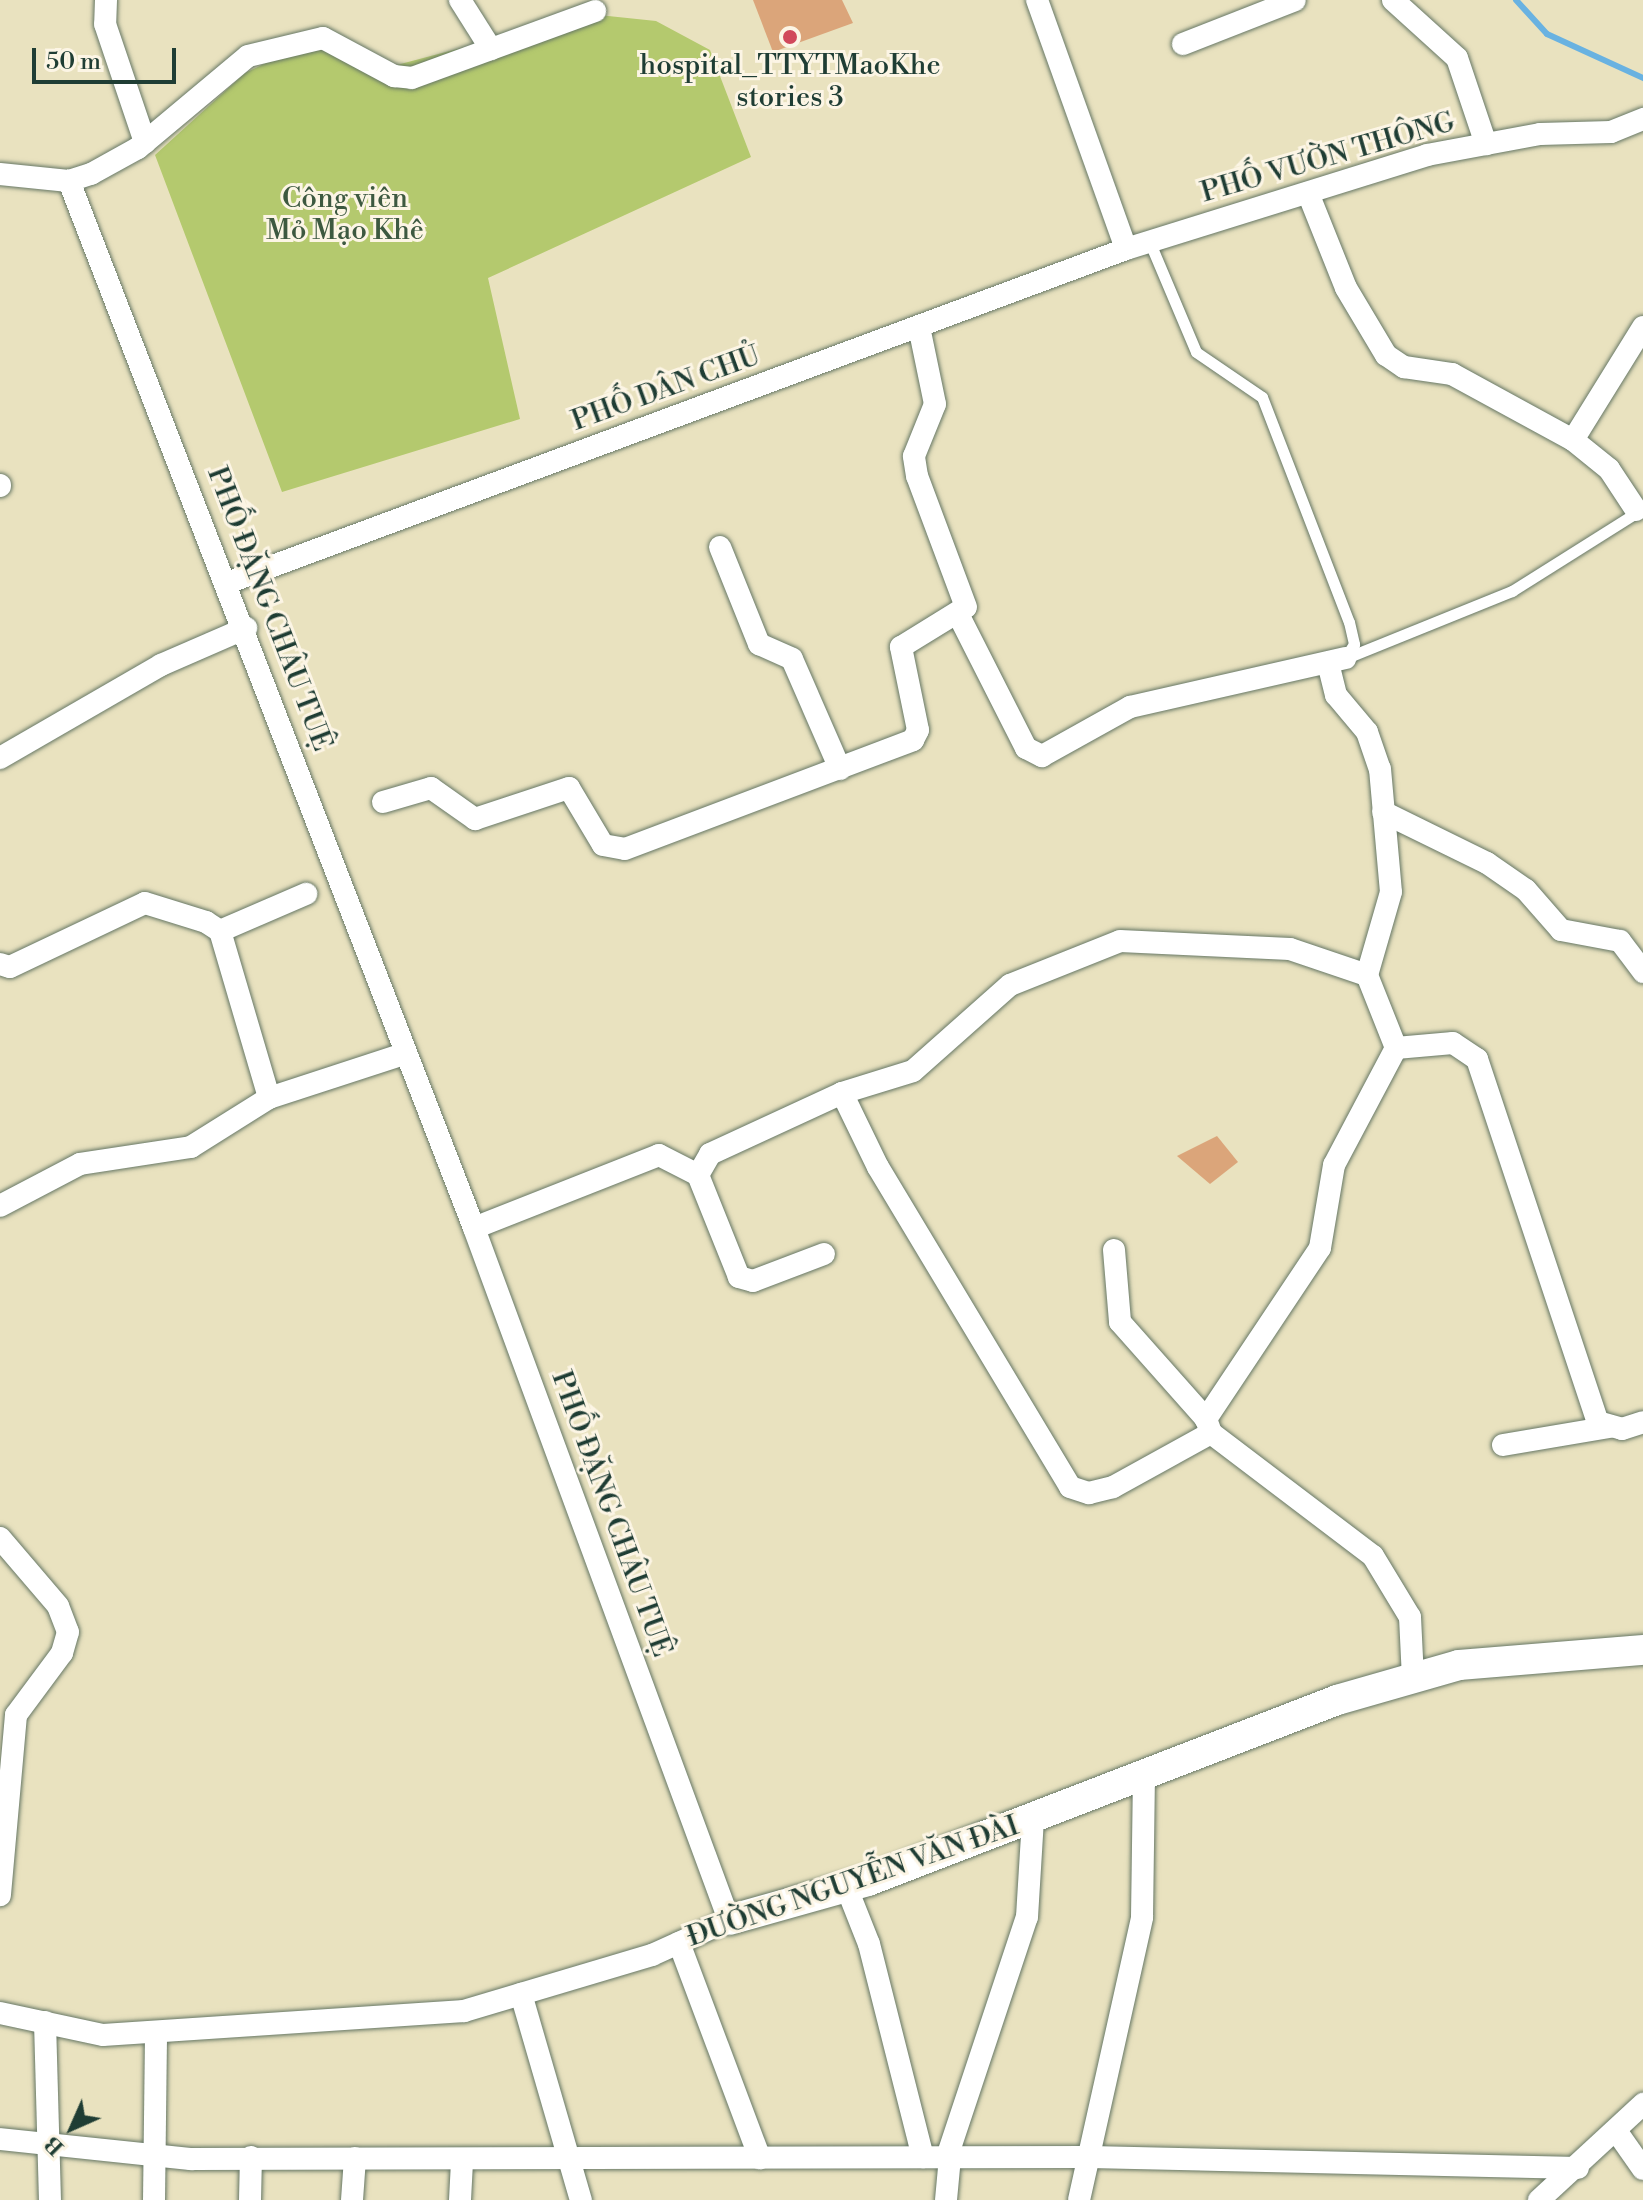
<!DOCTYPE html>
<meta charset="utf-8">
<style>
body{margin:0}
#map{position:relative;width:1643px;height:2200px;overflow:hidden;background:#e9e2bf;font-family:"Libre Bodoni",serif}
div>[style]{position:absolute}
[style*='--x']{left:calc(var(--x)*1px);top:calc(var(--y)*1px);width:calc(var(--w)*1px);rotate:calc(var(--a)*1deg)}
.green>*{inset:0;background:#b4c96e}
.stream>*{height:6px;margin:-3px;padding:0 3px;transform-origin:3px;border-radius:3px;background:#69b2e1}
.building>*{inset:0;background:#dba57a}
.roads{filter:drop-shadow(0 0 2px #667765) drop-shadow(0 0 2px #667765)}
.lane>*{height:11px;margin:-5.5px;padding:0 5.5px;transform-origin:5.5px;border-radius:5.5px;background:#fff}
.street>*{height:22px;margin:-11px;padding:0 11px;transform-origin:11px;border-radius:11px;background:#fff}
.secondary>*{height:30px;margin:-15px;padding:0 15px;transform-origin:15px;border-radius:15px;background:#fff}
.dots>*{width:22px;height:22px;translate:-50% -50%;box-sizing:border-box;border:4px solid #fcf5e5;border-radius:50%}
span{translate:-50% -50%;white-space:nowrap;text-align:center;line-height:1.15;-webkit-text-stroke:6px #fcf5e5;paint-order:stroke}
.poi-label{font-size:28px;color:#1f3d34}
.street-label{font-size:28px;color:#1f3d34}
.park-label{font-size:28px;color:#3d5940}
.north{position:absolute;left:32px;top:2088px;width:80px;height:80px;-webkit-text-stroke:6px #fcf5e5;paint-order:stroke;rotate:225deg;font-size:22px;font-weight:700;line-height:32px;text-align:center;color:#1f3d34}
.north::after{content:'';display:block;margin:auto;width:28px;height:36px;background:#1f3d34;clip-path:polygon(50% 0,100% 100%,50% 72%,0 100%)}
.scale{position:absolute;left:32px;top:48px;width:144px;height:36px;box-sizing:border-box;border:4px solid #1f3d34;border-top:0;padding-left:10px;font-size:24px;line-height:28px;white-space:nowrap;color:#1f3d34;-webkit-text-stroke:6px #fcf5e5;paint-order:stroke}
</style>
<div id="map">
<div class="green">
<div style="clip-path:polygon(589px 14px,656px 21px,710px 50px,751px 157px,488px 278px,520px 419px,282px 492px,155px 155px,245px 73px,324px 35px,393px 66px)"></div>
</div>
<div class="stream">
<div style="--x:1516;--y:0;--w:46;--a:47.6"></div>
<div style="--x:1547;--y:34;--w:106;--a:24.6"></div>
</div>
<div class="building">
<div style="clip-path:polygon(753px 0,842px 0,853px 23px,773px 52px)"></div>
<div style="clip-path:polygon(1217px 1136px,1238px 1162px,1210px 1184px,1177px 1156px)"></div>
</div>
<div class="roads">
<div class="lane">
<div style="--x:1150;--y:243;--w:118;--a:67.1"></div>
<div style="--x:1196;--y:352;--w:80;--a:34.3"></div>
<div style="--x:1262;--y:397;--w:241;--a:68.9"></div>
<div style="--x:1349;--y:622;--w:23;--a:77"></div>
<div style="--x:1354;--y:644;--w:17;--a:123"></div>
<div style="--x:1346;--y:658;--w:179;--a:-22"></div>
<div style="--x:1512;--y:591;--w:150;--a:-32.2"></div>
</div>
<div class="street">
<div style="--x:106;--y:0;--w:24;--a:92"></div>
<div style="--x:105;--y:24;--w:125;--a:71.3"></div>
<div style="--x:460;--y:0;--w:58;--a:57.7"></div>
<div style="--x:1037;--y:0;--w:264;--a:70.3"></div>
<div style="--x:1393;--y:0;--w:86;--a:42.2"></div>
<div style="--x:1457;--y:58;--w:91;--a:71.4"></div>
<div style="--x:1183;--y:44;--w:120;--a:-21.4"></div>
<div style="--x:0;--y:174;--w:69;--a:5.8"></div>
<div style="--x:69;--y:181;--w:23;--a:-18"></div>
<div style="--x:91;--y:174;--w:54;--a:-29"></div>
<div style="--x:138;--y:148;--w:143;--a:-39.9"></div>
<div style="--x:248;--y:56;--w:77;--a:-13.5"></div>
<div style="--x:323;--y:38;--w:81;--a:28.2"></div>
<div style="--x:394;--y:76;--w:18;--a:6"></div>
<div style="--x:412;--y:78;--w:195;--a:-20.1"></div>
<div style="--x:1308;--y:193;--w:102;--a:68.2"></div>
<div style="--x:1346;--y:288;--w:78;--a:59.2"></div>
<div style="--x:1386;--y:355;--w:22;--a:34"></div>
<div style="--x:1404;--y:367;--w:49;--a:8.3"></div>
<div style="--x:1452;--y:374;--w:138;--a:28.6"></div>
<div style="--x:1573;--y:440;--w:46;--a:38.9"></div>
<div style="--x:1609;--y:469;--w:49;--a:56.6"></div>
<div style="--x:1573;--y:440;--w:133;--a:-58.2"></div>
<div style="--x:0;--y:485;--w:1;--a:90"></div>
<div style="--x:720;--y:547;--w:105;--a:68.1"></div>
<div style="--x:759;--y:644;--w:36;--a:24"></div>
<div style="--x:792;--y:659;--w:120;--a:66.4"></div>
<div style="--x:227;--y:583;--w:959;--a:-20.38"></div>
<div style="--x:1126;--y:249;--w:315;--a:-17.3"></div>
<div style="--x:1427;--y:155;--w:115;--a:-10.5"></div>
<div style="--x:1540;--y:134;--w:71;--a:-1.6"></div>
<div style="--x:1611;--y:132;--w:35;--a:-22"></div>
<div style="--x:959;--y:616;--w:148;--a:63.1"></div>
<div style="--x:1026;--y:748;--w:18;--a:27"></div>
<div style="--x:1042;--y:756;--w:101;--a:-29.1"></div>
<div style="--x:1130;--y:707;--w:221;--a:-12.8"></div>
<div style="--x:1328;--y:663;--w:33;--a:76"></div>
<div style="--x:1336;--y:695;--w:48;--a:50"></div>
<div style="--x:1367;--y:732;--w:39;--a:71"></div>
<div style="--x:1380;--y:769;--w:123;--a:84.9"></div>
<div style="--x:1391;--y:892;--w:86;--a:106.1"></div>
<div style="--x:1367;--y:975;--w:79;--a:68.3"></div>
<div style="--x:1396;--y:1048;--w:132;--a:117.9"></div>
<div style="--x:1334;--y:1165;--w:84;--a:99.6"></div>
<div style="--x:1320;--y:1248;--w:206;--a:123.7"></div>
<div style="--x:1206;--y:1419;--w:15;--a:70"></div>
<div style="--x:1211;--y:1433;--w:203;--a:37.2"></div>
<div style="--x:1373;--y:1556;--w:71;--a:58.8"></div>
<div style="--x:1410;--y:1617;--w:61;--a:87.2"></div>
<div style="--x:0;--y:758;--w:186;--a:-30"></div>
<div style="--x:161;--y:665;--w:93;--a:-23.5"></div>
<div style="--x:383;--y:802;--w:50;--a:-16.3"></div>
<div style="--x:431;--y:788;--w:54;--a:35.2"></div>
<div style="--x:475;--y:819;--w:99;--a:-18.3"></div>
<div style="--x:569;--y:788;--w:66;--a:59.2"></div>
<div style="--x:603;--y:845;--w:22;--a:10"></div>
<div style="--x:625;--y:849;--w:308;--a:-20.7"></div>
<div style="--x:913;--y:740;--w:11;--a:-63"></div>
<div style="--x:918;--y:730;--w:85;--a:-101.6"></div>
<div style="--x:901;--y:647;--w:76;--a:-31.6"></div>
<div style="--x:966;--y:607;--w:140;--a:-110.5"></div>
<div style="--x:917;--y:476;--w:20;--a:-99"></div>
<div style="--x:914;--y:456;--w:56;--a:-68"></div>
<div style="--x:935;--y:404;--w:79;--a:-101.7"></div>
<div style="--x:1383;--y:812;--w:116;--a:26.1"></div>
<div style="--x:1487;--y:863;--w:47;--a:34.7"></div>
<div style="--x:1526;--y:890;--w:53;--a:48.8"></div>
<div style="--x:1561;--y:930;--w:60;--a:10.6"></div>
<div style="--x:1620;--y:941;--w:39;--a:53"></div>
<div style="--x:220;--y:931;--w:94;--a:-23.3"></div>
<div style="--x:0;--y:964;--w:10;--a:17"></div>
<div style="--x:10;--y:967;--w:149;--a:-25.4"></div>
<div style="--x:145;--y:903;--w:64;--a:17.3"></div>
<div style="--x:206;--y:922;--w:17;--a:33"></div>
<div style="--x:220;--y:931;--w:174;--a:73.6"></div>
<div style="--x:269;--y:1098;--w:92;--a:147.9"></div>
<div style="--x:191;--y:1147;--w:112;--a:171.3"></div>
<div style="--x:80;--y:1164;--w:90;--a:152.3"></div>
<div style="--x:1396;--y:1048;--w:57;--a:-5"></div>
<div style="--x:1453;--y:1043;--w:29;--a:34"></div>
<div style="--x:1477;--y:1059;--w:383;--a:71.6"></div>
<div style="--x:1598;--y:1422;--w:25;--a:16"></div>
<div style="--x:1622;--y:1429;--w:22;--a:-18"></div>
<div style="--x:842;--y:1093;--w:74;--a:-17.2"></div>
<div style="--x:913;--y:1071;--w:130;--a:-41.6"></div>
<div style="--x:1010;--y:985;--w:118;--a:-21.8"></div>
<div style="--x:1120;--y:941;--w:170;--a:2.7"></div>
<div style="--x:1290;--y:949;--w:81;--a:18.7"></div>
<div style="--x:269;--y:1098;--w:142;--a:-18.1"></div>
<div style="--x:474;--y:1228;--w:199;--a:-21.5"></div>
<div style="--x:659;--y:1155;--w:44;--a:27.1"></div>
<div style="--x:1114;--y:1250;--w:72;--a:85.2"></div>
<div style="--x:1120;--y:1322;--w:130;--a:48.4"></div>
<div style="--x:824;--y:1254;--w:76;--a:159.2"></div>
<div style="--x:753;--y:1281;--w:15;--a:-164"></div>
<div style="--x:739;--y:1277;--w:110;--a:-111.9"></div>
<div style="--x:698;--y:1175;--w:24;--a:-60"></div>
<div style="--x:710;--y:1154;--w:145;--a:-24.8"></div>
<div style="--x:842;--y:1093;--w:82;--a:64.1"></div>
<div style="--x:878;--y:1167;--w:373;--a:59"></div>
<div style="--x:1070;--y:1487;--w:20;--a:18"></div>
<div style="--x:1089;--y:1493;--w:25;--a:-14"></div>
<div style="--x:1113;--y:1487;--w:112;--a:-28.9"></div>
<div style="--x:1503;--y:1445;--w:108;--a:-9.6"></div>
<div style="--x:0;--y:1538;--w:89;--a:49.5"></div>
<div style="--x:58;--y:1606;--w:28;--a:69"></div>
<div style="--x:68;--y:1632;--w:22;--a:106"></div>
<div style="--x:62;--y:1653;--w:77;--a:126.6"></div>
<div style="--x:16;--y:1715;--w:181;--a:95.1"></div>
<div style="--x:846;--y:1886;--w:62;--a:68.4"></div>
<div style="--x:869;--y:1944;--w:220;--a:75.8"></div>
<div style="--x:679;--y:1943;--w:230;--a:69.4"></div>
<div style="--x:521;--y:1994;--w:215;--a:73.8"></div>
<div style="--x:0;--y:2013;--w:105;--a:12.1"></div>
<div style="--x:103;--y:2035;--w:362;--a:-3.8"></div>
<div style="--x:464;--y:2011;--w:196;--a:-16.6"></div>
<div style="--x:652;--y:1955;--w:85;--a:-24.4"></div>
<div style="--x:729;--y:1920;--w:737;--a:-110.23"></div>
<div style="--x:474;--y:1228;--w:1123;--a:-111.15"></div>
<div style="--x:45;--y:2022;--w:178;--a:88.4"></div>
<div style="--x:1617;--y:2132;--w:45;--a:54.9"></div>
<div style="--x:0;--y:2139;--w:192;--a:6"></div>
<div style="--x:191;--y:2159;--w:899;--a:-0.13"></div>
<div style="--x:1090;--y:2157;--w:488;--a:1.3"></div>
<div style="--x:947;--y:2157;--w:253;--a:-71.6"></div>
<div style="--x:1027;--y:1917;--w:99;--a:-86.5"></div>
<div style="--x:154;--y:2200;--w:166;--a:-89.3"></div>
<div style="--x:250;--y:2200;--w:43;--a:-88.7"></div>
<div style="--x:352;--y:2200;--w:42;--a:-85.9"></div>
<div style="--x:460;--y:2200;--w:39;--a:-87"></div>
<div style="--x:946;--y:2200;--w:43;--a:-84.7"></div>
<div style="--x:1079;--y:2200;--w:290;--a:-77.4"></div>
<div style="--x:1142;--y:1917;--w:142;--a:-89.2"></div>
<div style="--x:1539;--y:2200;--w:142;--a:-42.7"></div>
</div>
<div class="secondary">
<div style="--x:729;--y:1920;--w:144;--a:-15.7"></div>
<div style="--x:868;--y:1881;--w:503;--a:-21.1"></div>
<div style="--x:1337;--y:1700;--w:127;--a:-16"></div>
<div style="--x:1459;--y:1665;--w:185;--a:-4.7"></div>
</div>
</div>
<div class="dots">
<div style="left:790px;top:37px;background:#d1495b"></div>
</div>
<div class="poi-label">
<span style="left:790px;top:82px">hospital_TTYTMaoKhe<br>stories 3</span>
</div>
<div class="street-label">
<span style="left:1328px;top:158px;rotate:-16deg">PHỐ VƯỜN THÔNG</span>
<span style="left:666px;top:389px;rotate:-20deg">PHỐ DÂN CHỦ</span>
<span style="left:269px;top:609px;rotate:69deg">PHỐ ĐẶNG CHÂU TUỆ</span>
<span style="left:611px;top:1514px;rotate:70deg">PHỐ ĐẶNG CHÂU TUỆ</span>
<span style="left:853px;top:1882px;rotate:-19deg">ĐƯỜNG NGUYỄN VĂN ĐÀI</span>
</div>
<div class="park-label">
<span style="left:345px;top:215px">Công viên<br>Mỏ Mạo Khê</span>
</div>
<div class="north">B</div>
<div class="scale">50 m</div>
</div>
